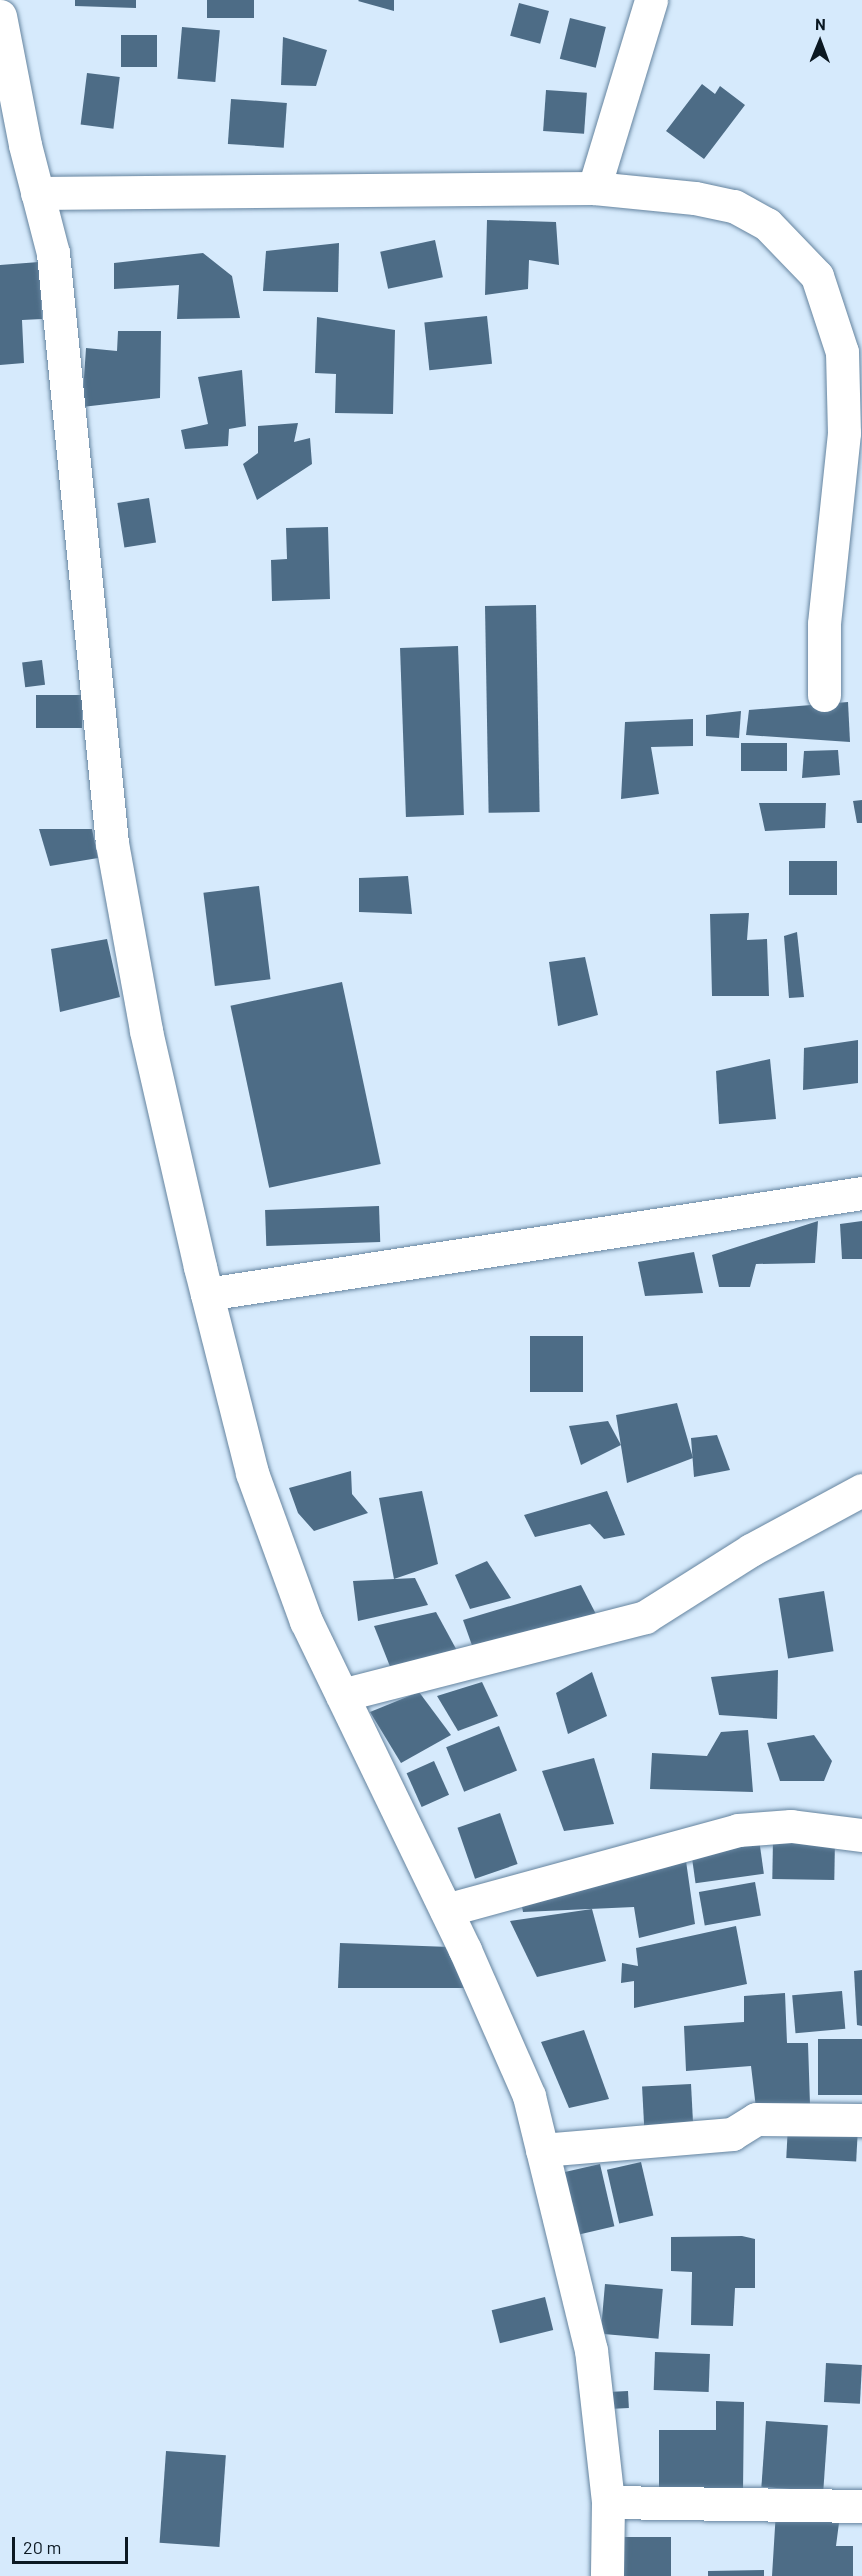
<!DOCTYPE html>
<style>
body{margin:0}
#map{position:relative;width:862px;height:2576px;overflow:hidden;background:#d6eafc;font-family:Barlow,sans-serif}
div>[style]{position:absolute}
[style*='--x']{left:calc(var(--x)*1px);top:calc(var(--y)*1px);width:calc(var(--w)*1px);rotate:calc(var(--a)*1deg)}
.building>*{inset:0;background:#4d6c86;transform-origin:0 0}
.roads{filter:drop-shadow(0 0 2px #65849f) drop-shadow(0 0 2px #65849f)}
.minor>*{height:33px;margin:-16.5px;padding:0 16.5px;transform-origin:16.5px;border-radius:16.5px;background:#fff}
span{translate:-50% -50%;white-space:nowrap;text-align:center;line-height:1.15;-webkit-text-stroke:4.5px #d6eafc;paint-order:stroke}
.north{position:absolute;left:790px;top:12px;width:60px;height:60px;-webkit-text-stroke:4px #d6eafc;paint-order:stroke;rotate:1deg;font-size:16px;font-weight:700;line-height:24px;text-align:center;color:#0b1822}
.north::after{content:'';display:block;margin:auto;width:21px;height:27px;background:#0b1822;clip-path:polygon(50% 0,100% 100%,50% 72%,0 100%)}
.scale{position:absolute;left:12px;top:2537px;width:116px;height:27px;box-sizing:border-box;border:3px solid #0b1822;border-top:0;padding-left:8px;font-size:18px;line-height:21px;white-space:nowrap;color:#0b1822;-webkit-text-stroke:4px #d6eafc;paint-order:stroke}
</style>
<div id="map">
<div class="building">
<div style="clip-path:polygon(75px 0,136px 0,136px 8px,75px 6px)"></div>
<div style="left:207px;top:0;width:47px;height:18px"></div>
<div style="clip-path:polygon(359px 0,394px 0,394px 11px,358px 1px)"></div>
<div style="left:519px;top:3px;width:31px;height:34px;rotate:15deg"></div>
<div style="left:570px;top:18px;width:37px;height:42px;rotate:14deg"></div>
<div style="left:182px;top:27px;width:38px;height:52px;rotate:5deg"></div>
<div style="left:121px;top:35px;width:36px;height:32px"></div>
<div style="clip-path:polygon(283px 37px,327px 50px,316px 86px,281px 85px)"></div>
<div style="left:87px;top:73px;width:33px;height:52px;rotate:7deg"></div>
<div style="clip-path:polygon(702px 84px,715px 94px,720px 86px,745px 105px,704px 159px,666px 131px)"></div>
<div style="left:546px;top:90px;width:41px;height:41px;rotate:4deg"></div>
<div style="left:231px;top:99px;width:56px;height:45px;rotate:4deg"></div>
<div style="clip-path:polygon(487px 220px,556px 222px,559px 265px,529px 260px,528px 289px,485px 295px)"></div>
<div style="left:435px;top:240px;width:38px;height:56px;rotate:78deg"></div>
<div style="clip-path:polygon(339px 243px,338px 292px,263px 291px,266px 251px)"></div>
<div style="clip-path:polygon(203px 253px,232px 276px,240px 318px,177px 319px,179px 285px,114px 289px,114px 263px)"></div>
<div style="clip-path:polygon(39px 262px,42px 319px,22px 320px,24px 363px,0 365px,0 265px)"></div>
<div style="left:487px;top:316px;width:48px;height:63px;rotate:84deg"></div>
<div style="clip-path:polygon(317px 317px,395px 330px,393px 414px,335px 413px,336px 374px,315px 373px)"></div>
<div style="clip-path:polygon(118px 331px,161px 331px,160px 398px,82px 407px,86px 348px,117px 351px)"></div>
<div style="clip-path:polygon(242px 370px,246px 426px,229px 429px,228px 446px,185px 449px,181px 430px,208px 424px,198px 377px)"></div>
<div style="clip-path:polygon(298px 423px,294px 442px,310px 438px,312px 464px,257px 500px,243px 464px,258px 453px,258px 426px)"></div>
<div style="left:149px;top:498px;width:45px;height:32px;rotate:81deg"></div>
<div style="clip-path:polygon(328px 527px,330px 599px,272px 601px,271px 560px,287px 559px,286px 528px)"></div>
<div style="left:536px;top:605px;width:207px;height:51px;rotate:89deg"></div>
<div style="left:458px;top:646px;width:169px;height:58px;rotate:88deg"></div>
<div style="left:42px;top:660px;width:25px;height:20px;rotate:83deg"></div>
<div style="left:36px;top:695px;width:46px;height:33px"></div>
<div style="clip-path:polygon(848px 702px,850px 742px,746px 735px,749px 710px)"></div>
<div style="clip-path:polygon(741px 711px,739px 738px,706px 736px,706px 715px)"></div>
<div style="clip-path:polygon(693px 719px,693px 746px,651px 747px,659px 794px,621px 799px,625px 722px)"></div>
<div style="left:787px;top:743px;width:28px;height:46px;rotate:90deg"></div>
<div style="clip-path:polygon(838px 750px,840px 775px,802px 778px,804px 751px)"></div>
<div style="clip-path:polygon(862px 800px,862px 823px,857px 823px,853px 801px)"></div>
<div style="clip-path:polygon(759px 803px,826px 803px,825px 828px,765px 831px)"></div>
<div style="clip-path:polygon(39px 829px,92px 829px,98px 858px,50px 866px)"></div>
<div style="left:789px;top:861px;width:48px;height:34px"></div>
<div style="clip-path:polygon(408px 876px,412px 914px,359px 912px,359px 878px)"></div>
<div style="left:259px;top:886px;width:94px;height:56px;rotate:83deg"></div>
<div style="clip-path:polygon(749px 913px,747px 940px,767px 939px,769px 996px,712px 996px,710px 914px)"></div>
<div style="clip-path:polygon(797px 932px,804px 997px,789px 998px,784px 936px)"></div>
<div style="clip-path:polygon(107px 939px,120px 997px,60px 1012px,51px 949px)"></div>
<div style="clip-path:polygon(585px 957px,598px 1015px,558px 1026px,549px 962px)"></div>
<div style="left:342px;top:982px;width:186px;height:114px;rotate:78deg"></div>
<div style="clip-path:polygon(858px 1040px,858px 1083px,803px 1090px,804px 1048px)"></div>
<div style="clip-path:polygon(770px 1059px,776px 1119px,719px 1124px,716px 1071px)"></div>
<div style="left:379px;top:1206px;width:36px;height:114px;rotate:88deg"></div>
<div style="clip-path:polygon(818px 1221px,815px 1263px,756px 1264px,750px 1287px,719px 1287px,712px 1255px)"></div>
<div style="clip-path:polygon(862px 1221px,862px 1259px,842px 1259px,840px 1224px)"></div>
<div style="clip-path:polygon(694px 1252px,703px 1293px,645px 1296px,638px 1262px)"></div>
<div style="left:530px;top:1336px;width:53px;height:56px"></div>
<div style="clip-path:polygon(677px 1403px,693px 1458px,627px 1483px,616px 1415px)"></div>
<div style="clip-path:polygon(608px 1421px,621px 1445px,581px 1465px,569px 1426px)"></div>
<div style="clip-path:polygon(717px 1435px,730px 1470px,694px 1477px,691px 1438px)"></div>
<div style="clip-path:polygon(351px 1471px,352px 1494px,368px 1513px,314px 1531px,298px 1513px,289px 1488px)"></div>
<div style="clip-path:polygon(422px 1491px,438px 1564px,394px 1579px,379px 1498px)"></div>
<div style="clip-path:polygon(607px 1491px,625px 1535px,604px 1539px,590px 1524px,535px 1537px,524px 1515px)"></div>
<div style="clip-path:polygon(487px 1561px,511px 1598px,470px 1609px,455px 1575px)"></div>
<div style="clip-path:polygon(415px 1578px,428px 1605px,358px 1621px,353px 1581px)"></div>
<div style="clip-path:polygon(581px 1585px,598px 1618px,474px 1651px,463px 1620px)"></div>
<div style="left:824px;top:1591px;width:61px;height:46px;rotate:81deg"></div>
<div style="clip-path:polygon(436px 1612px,461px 1658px,393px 1674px,374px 1626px)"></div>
<div style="clip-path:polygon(778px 1670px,777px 1719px,719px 1715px,711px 1677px)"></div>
<div style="clip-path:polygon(592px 1672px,607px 1716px,568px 1734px,556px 1693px)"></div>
<div style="clip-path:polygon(482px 1682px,498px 1716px,458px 1731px,437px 1696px)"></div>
<div style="clip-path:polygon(419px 1692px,451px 1735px,401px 1763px,370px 1712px)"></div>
<div style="left:499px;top:1726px;width:48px;height:57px;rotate:68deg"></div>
<div style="clip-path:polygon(748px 1730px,753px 1792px,650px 1789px,652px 1753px,707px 1756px,721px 1732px)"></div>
<div style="clip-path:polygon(814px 1735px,832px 1761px,824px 1781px,780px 1781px,767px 1743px)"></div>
<div style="clip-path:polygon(594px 1758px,614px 1824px,564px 1831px,542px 1771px)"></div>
<div style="left:434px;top:1761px;width:37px;height:30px;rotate:66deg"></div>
<div style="left:500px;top:1813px;width:54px;height:45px;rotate:71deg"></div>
<div style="left:759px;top:1839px;width:35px;height:69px;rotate:82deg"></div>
<div style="left:773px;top:1839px;width:62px;height:40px;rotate:1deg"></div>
<div style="clip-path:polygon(686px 1861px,695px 1924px,639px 1938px,634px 1907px,523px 1912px,521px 1901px)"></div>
<div style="left:755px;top:1882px;width:34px;height:57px;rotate:80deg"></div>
<div style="clip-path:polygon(592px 1909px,606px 1961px,537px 1977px,510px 1921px)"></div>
<div style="clip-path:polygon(736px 1926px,747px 1984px,634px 2008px,634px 1981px,621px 1983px,622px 1963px,638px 1966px,636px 1948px)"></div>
<div style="clip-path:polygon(340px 1943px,450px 1947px,470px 1988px,338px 1988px)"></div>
<div style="clip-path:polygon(862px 1970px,862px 2026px,857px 2025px,854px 1971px)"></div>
<div style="left:842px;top:1991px;width:38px;height:50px;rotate:85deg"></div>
<div style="clip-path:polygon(785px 1993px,787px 2043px,808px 2043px,810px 2105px,756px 2108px,751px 2066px,686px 2071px,684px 2026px,744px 2022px,744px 1996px)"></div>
<div style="clip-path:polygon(584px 2030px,609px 2099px,569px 2108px,541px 2042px)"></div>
<div style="left:862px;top:2039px;width:56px;height:44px;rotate:90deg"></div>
<div style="left:691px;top:2084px;width:41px;height:49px;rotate:87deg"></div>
<div style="left:788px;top:2125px;width:70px;height:33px;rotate:3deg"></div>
<div style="left:641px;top:2162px;width:55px;height:35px;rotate:77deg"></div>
<div style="left:600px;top:2164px;width:64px;height:45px;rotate:77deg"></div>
<div style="clip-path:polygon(742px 2236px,755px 2239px,755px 2288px,735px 2288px,733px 2326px,691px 2325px,692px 2272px,671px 2271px,671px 2237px)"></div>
<div style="left:605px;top:2284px;width:58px;height:50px;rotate:5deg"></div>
<div style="left:545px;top:2297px;width:34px;height:55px;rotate:76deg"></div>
<div style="left:655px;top:2352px;width:55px;height:38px;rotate:2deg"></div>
<div style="left:826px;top:2363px;width:36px;height:39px;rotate:3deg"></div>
<div style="left:628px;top:2391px;width:17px;height:20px;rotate:87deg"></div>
<div style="clip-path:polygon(716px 2401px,744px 2402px,743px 2491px,659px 2490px,659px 2430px,716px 2430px)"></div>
<div style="left:766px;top:2421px;width:62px;height:66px;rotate:4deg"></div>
<div style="left:166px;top:2451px;width:60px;height:92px;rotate:4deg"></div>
<div style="clip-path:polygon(776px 2511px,840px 2515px,836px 2546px,853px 2546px,853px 2576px,772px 2576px)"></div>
<div style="left:621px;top:2537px;width:50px;height:39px"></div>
<div style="clip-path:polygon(764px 2570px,764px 2576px,708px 2576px,708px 2571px)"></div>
</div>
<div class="roads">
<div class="minor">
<div style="--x:0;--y:16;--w:131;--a:79"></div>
<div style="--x:25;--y:145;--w:112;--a:75.5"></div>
<div style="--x:53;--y:253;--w:593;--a:84.29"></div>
<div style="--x:112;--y:843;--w:191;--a:79.7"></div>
<div style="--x:146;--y:1031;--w:242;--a:77.1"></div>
<div style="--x:200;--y:1267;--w:212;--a:75.8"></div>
<div style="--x:252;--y:1473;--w:158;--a:70"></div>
<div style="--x:306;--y:1621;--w:365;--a:64.2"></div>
<div style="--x:465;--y:1950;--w:159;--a:66.3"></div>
<div style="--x:529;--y:2096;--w:261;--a:76.3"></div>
<div style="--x:591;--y:2350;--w:153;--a:83.6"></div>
<div style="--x:608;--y:2502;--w:74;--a:90.8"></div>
<div style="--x:594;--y:188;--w:196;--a:-73.1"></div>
<div style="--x:37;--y:193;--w:557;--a:-0.51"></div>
<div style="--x:594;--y:188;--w:101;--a:5.7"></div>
<div style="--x:695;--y:198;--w:40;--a:12"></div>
<div style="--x:734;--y:206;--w:38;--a:29"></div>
<div style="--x:767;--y:224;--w:72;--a:46.1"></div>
<div style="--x:817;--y:276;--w:80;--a:71.8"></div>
<div style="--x:842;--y:352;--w:81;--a:88.6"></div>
<div style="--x:844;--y:433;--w:192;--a:96"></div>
<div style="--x:824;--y:624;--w:71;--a:90"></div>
<div style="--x:207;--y:1294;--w:663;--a:-8.77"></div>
<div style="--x:342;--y:1695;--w:313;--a:-14.4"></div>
<div style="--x:645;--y:1617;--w:125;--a:-32.3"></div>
<div style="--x:751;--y:1550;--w:126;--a:-28.4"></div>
<div style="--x:446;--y:1910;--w:303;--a:-15.3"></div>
<div style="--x:738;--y:1830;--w:53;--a:-4.3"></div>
<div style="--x:791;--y:1826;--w:72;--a:7.2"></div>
<div style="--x:542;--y:2150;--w:191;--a:-4.8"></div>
<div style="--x:732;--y:2134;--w:28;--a:-32"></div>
<div style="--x:756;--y:2119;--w:106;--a:0.5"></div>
<div style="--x:608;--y:2502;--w:254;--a:0.9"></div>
</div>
</div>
<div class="north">N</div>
<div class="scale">20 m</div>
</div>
